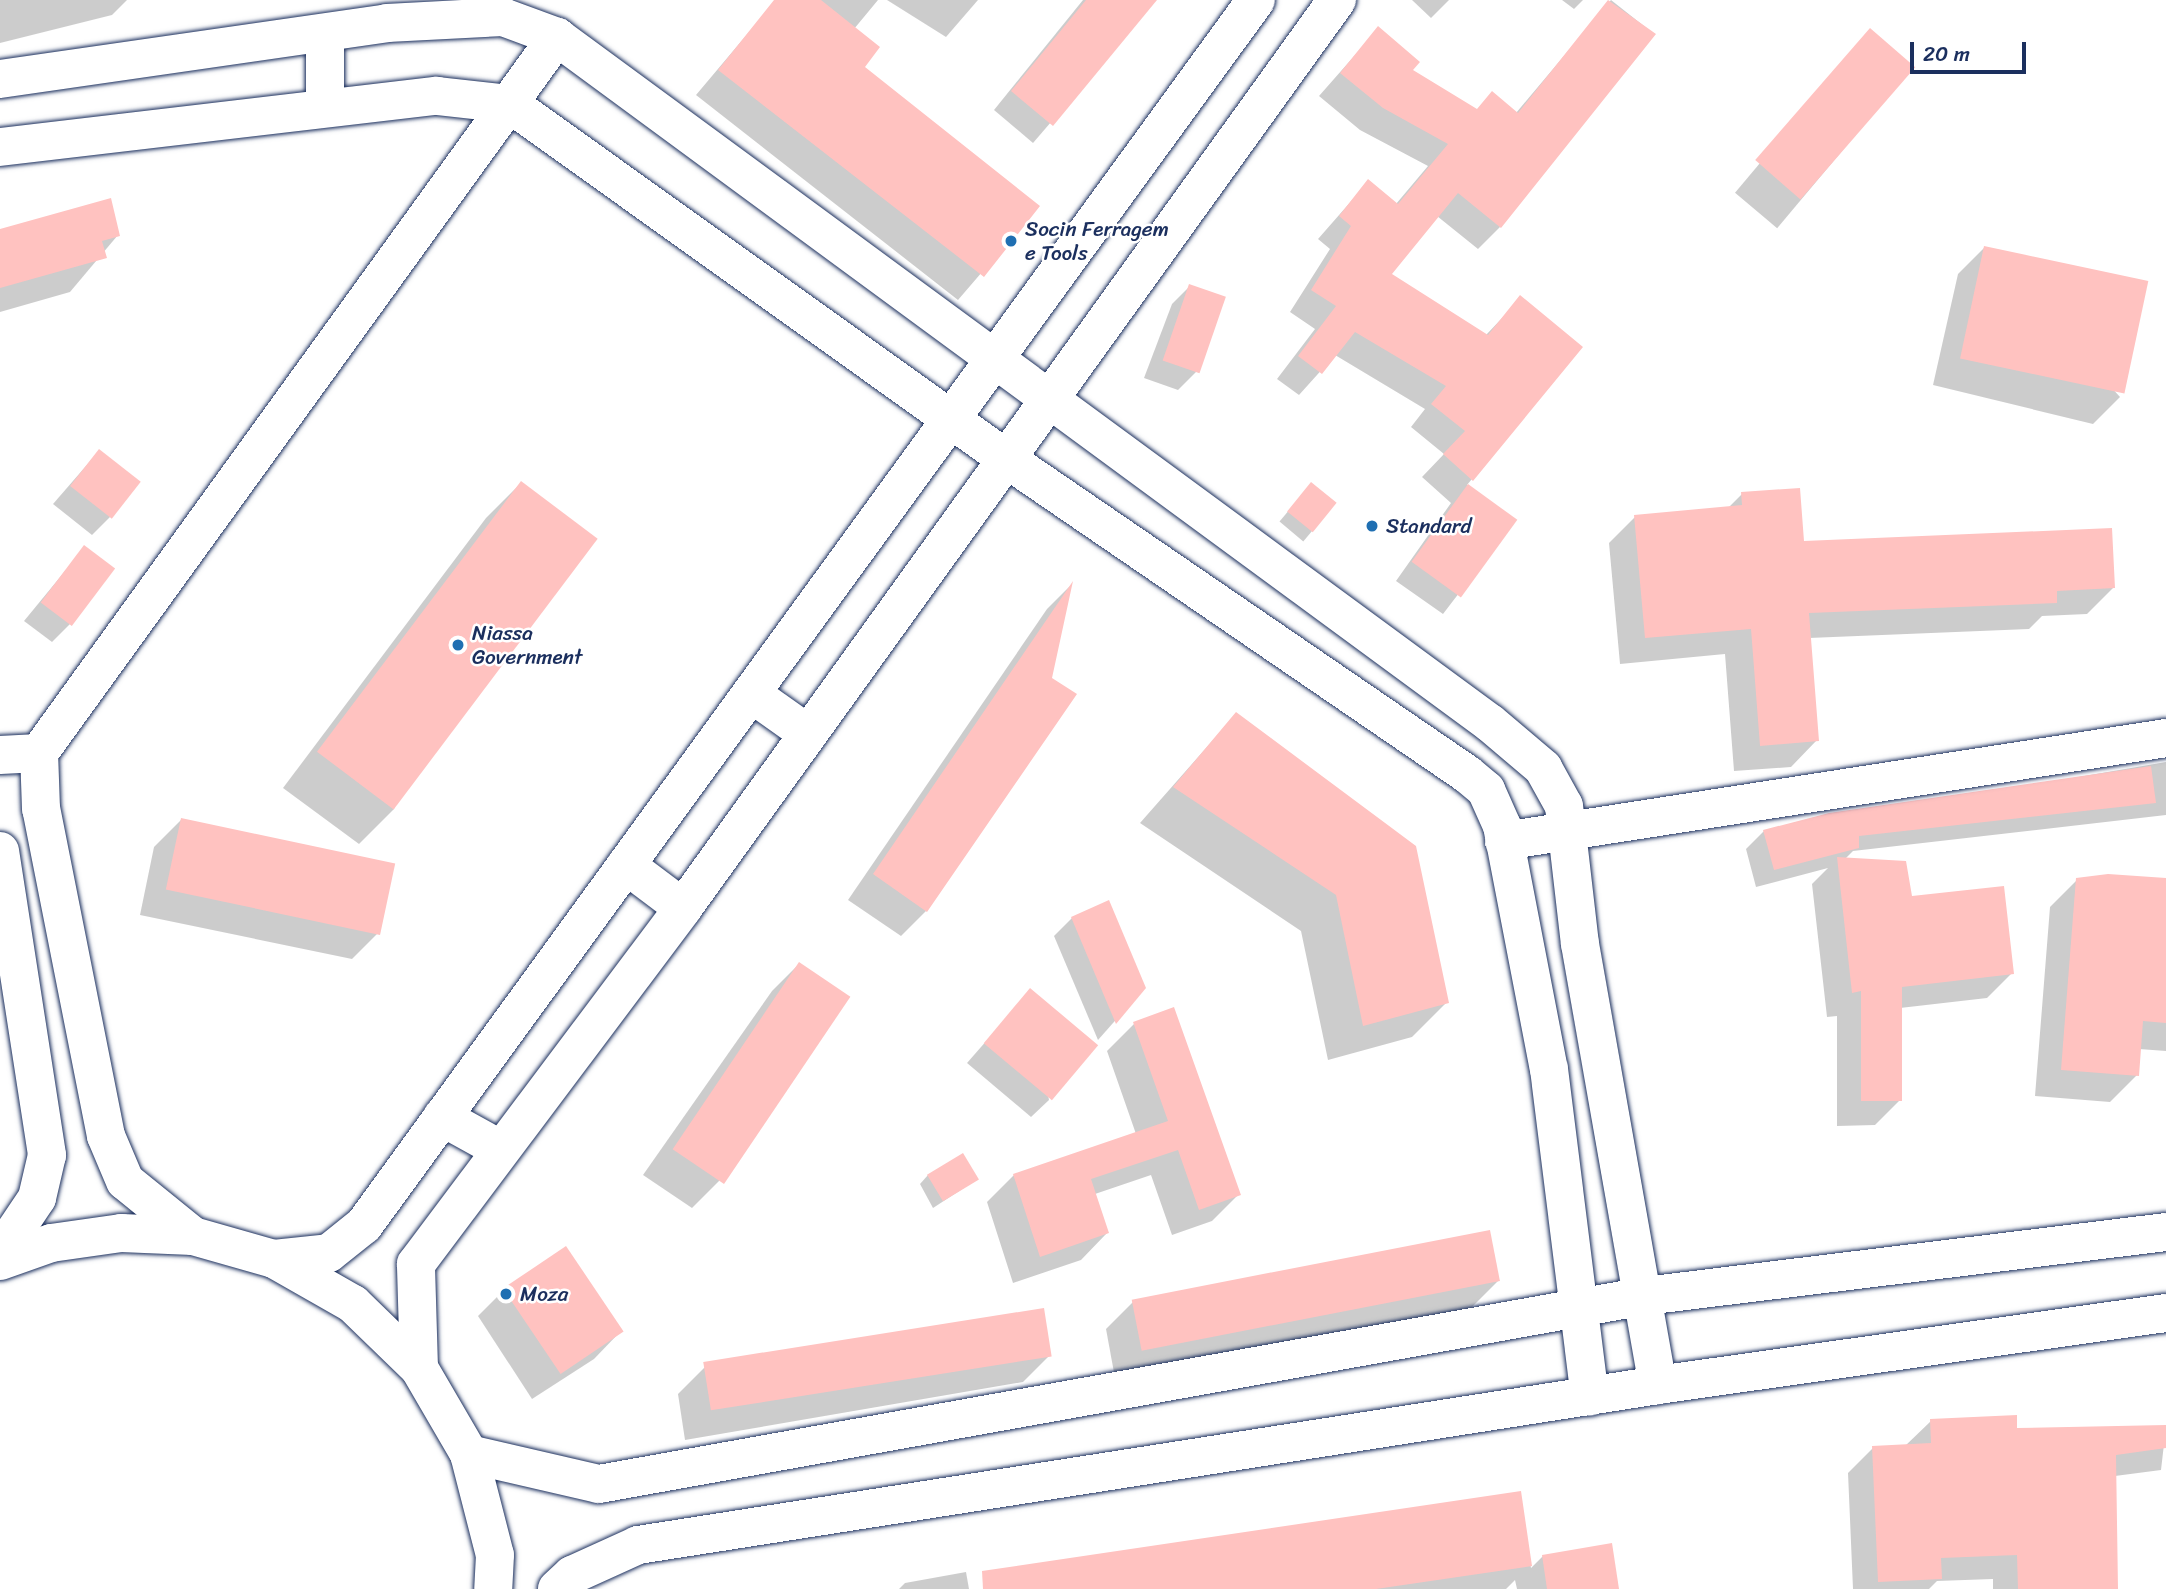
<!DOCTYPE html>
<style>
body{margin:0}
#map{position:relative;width:2166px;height:1589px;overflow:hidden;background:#fff;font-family:Sriracha,sans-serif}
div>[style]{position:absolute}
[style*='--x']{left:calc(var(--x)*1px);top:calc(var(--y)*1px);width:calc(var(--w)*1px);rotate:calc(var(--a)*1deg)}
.shadow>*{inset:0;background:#0003;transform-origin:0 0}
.building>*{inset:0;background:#ffc2c0;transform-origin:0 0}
.roads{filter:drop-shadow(0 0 2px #1b2f5e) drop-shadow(0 0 2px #1b2f5e)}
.minor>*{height:38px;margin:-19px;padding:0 19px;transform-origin:19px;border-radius:19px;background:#fff}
.dots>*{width:19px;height:19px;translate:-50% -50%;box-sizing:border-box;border:4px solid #fff;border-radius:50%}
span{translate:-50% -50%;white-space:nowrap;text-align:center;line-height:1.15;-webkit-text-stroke:5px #fff;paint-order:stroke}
.poi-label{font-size:21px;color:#1b2f5e}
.left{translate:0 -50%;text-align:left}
.scale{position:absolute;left:1910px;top:42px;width:116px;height:32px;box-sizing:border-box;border:4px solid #1b2f5e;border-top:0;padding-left:9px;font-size:21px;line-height:24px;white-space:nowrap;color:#1b2f5e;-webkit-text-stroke:5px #fff;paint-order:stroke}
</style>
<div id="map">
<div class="shadow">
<div style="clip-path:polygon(0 0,127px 0,112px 15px,0 43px)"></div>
<div style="clip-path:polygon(776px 0,878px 0,854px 29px,862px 67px,1038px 207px,958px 300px,696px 95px)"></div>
<div style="clip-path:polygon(887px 0,978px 0,946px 37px)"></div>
<div style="clip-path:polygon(1083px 0,1156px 0,1033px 143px,994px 110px)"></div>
<div style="clip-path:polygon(1412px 0,1449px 0,1431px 18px)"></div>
<div style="clip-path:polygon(1562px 0,1583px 0,1574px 9px)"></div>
<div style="clip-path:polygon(1611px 0,1654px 34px,1500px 227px,1478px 249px,1437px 216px,1389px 275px,1486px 335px,1521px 298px,1581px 347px,1467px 485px,1515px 520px,1443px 614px,1396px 581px,1451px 503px,1422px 477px,1444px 454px,1411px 427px,1425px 409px,1335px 355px,1299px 395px,1277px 379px,1315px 329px,1290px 312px,1330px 249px,1318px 239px,1368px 182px,1396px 204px,1428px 166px,1360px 130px,1319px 96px,1378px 29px,1411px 71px,1476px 110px,1516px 113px)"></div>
<div style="left:1870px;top:32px;width:55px;height:210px;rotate:40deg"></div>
<div style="clip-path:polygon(0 231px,118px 235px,70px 292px,0 312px)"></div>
<div style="clip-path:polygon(1985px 247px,2120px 397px,2093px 424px,1933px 385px,1958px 274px)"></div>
<div style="clip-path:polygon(1190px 286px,1196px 372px,1178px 390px,1144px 378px,1172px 304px)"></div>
<div style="clip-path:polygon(99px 451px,110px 517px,92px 535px,53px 504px)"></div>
<div style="clip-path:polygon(521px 483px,394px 809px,359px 844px,283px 788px,486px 518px)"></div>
<div style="left:1311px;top:484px;width:31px;height:49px;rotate:40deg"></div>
<div style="clip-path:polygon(1742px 494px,1803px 543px,2113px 588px,2087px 614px,2042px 616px,2029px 629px,1809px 638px,1817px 740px,1791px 767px,1734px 771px,1725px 654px,1620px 664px,1609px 543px,1635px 517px,1727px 509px)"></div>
<div style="clip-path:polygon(84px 548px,70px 624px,52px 642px,24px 621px)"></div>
<div style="clip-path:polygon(1070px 586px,1051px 679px,926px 911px,901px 936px,848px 900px,1047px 609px)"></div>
<div style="clip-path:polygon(1236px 714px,1447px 1002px,1412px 1037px,1328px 1060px,1301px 931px,1140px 823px)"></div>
<div style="clip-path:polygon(2166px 762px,2166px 815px,1853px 851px,1845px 859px,2012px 973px,1987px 998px,1900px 1008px,1900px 1100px,1875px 1125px,1837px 1126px,1837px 1016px,1827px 1017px,1812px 884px,1828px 868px,1756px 887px,1746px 849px,1764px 831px)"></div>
<div style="clip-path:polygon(181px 820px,379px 932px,352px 959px,140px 915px,154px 847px)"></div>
<div style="clip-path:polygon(2166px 879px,2166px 1051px,2139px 1049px,2137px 1075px,2110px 1102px,2035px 1096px,2050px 907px,2077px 880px)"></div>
<div style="clip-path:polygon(1072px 918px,1144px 988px,1098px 1040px,1054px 936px)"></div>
<div style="clip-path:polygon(799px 964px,847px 998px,719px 1181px,692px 1208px,643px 1175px,772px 991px)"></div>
<div style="clip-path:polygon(1030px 991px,1049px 1100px,1031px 1117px,967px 1063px)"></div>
<div style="clip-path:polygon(1173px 1010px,1239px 1194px,1212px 1221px,1172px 1235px,1151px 1175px,1095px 1194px,1107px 1233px,1081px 1260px,1013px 1283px,987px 1202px,1014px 1175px,1136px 1134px,1107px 1051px,1134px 1024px)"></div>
<div style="clip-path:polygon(928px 1175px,976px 1180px,933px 1208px,920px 1184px)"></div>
<div style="clip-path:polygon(1498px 1281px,1471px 1308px,1115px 1378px,1106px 1329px,1133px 1302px)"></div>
<div style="clip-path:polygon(505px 1289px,620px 1332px,594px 1359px,532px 1399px,478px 1316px)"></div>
<div style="clip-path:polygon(1050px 1355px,1023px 1382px,685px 1440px,678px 1394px,705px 1367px)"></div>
<div style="clip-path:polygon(1931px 1421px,2015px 1429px,2166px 1427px,2161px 1470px,2115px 1476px,2116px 1589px,1993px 1589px,1993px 1579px,1937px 1581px,1929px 1589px,1853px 1589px,1848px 1473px,1873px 1448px,1905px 1446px)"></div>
<div style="clip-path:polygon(1520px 1493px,1531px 1568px,1543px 1556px,1618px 1589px,1517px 1589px,1515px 1580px,1506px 1589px,1007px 1589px)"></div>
<div style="clip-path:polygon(966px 1572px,969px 1589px,899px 1589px,905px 1583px)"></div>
</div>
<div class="building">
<div style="clip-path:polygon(774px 0,821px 0,880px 47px,865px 67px,1040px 206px,984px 277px,718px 70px)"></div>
<div style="clip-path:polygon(1086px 0,1157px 0,1053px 126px,1011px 91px)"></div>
<div style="clip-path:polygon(1608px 0,1656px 34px,1501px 228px,1458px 193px,1392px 274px,1488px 335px,1520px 295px,1583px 347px,1473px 481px,1443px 454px,1465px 431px,1431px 404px,1446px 386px,1355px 332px,1322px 374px,1298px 356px,1336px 306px,1311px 290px,1351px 226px,1339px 216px,1368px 179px,1398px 204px,1448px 144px,1383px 108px,1340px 73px,1378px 26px,1420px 62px,1413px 70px,1477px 109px,1492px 91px,1518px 113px)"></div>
<div style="left:1870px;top:28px;width:60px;height:175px;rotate:41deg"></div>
<div style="clip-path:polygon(111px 198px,120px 236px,102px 241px,107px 258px,0 288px,0 229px)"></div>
<div style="left:1984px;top:246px;width:168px;height:115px;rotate:12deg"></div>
<div style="left:1189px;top:284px;width:39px;height:81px;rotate:19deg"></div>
<div style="left:99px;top:449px;width:53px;height:47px;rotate:38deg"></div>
<div style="left:521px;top:481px;width:96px;height:339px;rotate:37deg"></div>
<div style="left:1311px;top:482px;width:33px;height:38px;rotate:39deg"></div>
<div style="left:1468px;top:484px;width:61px;height:96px;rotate:36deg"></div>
<div style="clip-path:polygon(1800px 488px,1804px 541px,2112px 528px,2115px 588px,2057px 591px,2057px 603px,1809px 613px,1819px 741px,1760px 746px,1751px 629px,1645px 638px,1634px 515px,1742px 505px,1741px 492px)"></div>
<div style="left:84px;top:545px;width:39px;height:72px;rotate:37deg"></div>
<div style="clip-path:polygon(1073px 581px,1052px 678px,1077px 694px,927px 912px,873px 874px)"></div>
<div style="clip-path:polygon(1236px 712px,1416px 846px,1449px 1003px,1363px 1026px,1336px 895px,1173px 787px)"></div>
<div style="clip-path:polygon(2151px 766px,2156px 803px,1859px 836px,1859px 848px,1774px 870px,1763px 830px,1829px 813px)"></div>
<div style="left:181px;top:818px;width:219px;height:73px;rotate:12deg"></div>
<div style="clip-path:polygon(1837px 857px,1906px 861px,1912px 896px,2004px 886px,2014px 974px,1902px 987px,1902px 1101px,1861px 1101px,1861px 991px,1852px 993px)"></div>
<div style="clip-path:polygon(2108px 874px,2166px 878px,2166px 1023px,2143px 1021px,2139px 1076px,2061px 1070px,2076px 878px)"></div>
<div style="clip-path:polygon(1109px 900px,1146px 988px,1116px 1024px,1071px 917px)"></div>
<div style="left:799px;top:962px;width:62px;height:226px;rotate:34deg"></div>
<div style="left:1030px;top:988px;width:89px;height:72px;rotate:40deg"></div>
<div style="clip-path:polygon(1174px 1007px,1241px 1195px,1199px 1210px,1178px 1150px,1091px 1179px,1109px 1233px,1040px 1257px,1013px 1174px,1168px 1121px,1133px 1022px)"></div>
<div style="left:963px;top:1153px;width:31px;height:42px;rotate:59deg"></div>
<div style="left:1490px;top:1230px;width:52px;height:365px;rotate:79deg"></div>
<div style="left:566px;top:1246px;width:103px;height:76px;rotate:56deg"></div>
<div style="left:1044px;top:1308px;width:49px;height:345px;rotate:81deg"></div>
<div style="clip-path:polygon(2017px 1415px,2017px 1428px,2166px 1425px,2166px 1448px,2116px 1455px,2118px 1589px,2018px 1589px,2017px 1555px,1941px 1558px,1942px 1579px,1878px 1582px,1872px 1446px,1931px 1443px,1930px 1419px)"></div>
<div style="clip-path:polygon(1521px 1491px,1532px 1566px,1376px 1589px,983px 1589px,982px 1571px)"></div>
<div style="clip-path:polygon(1612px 1543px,1619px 1589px,1547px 1589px,1542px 1555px)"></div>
</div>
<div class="roads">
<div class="minor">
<div style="--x:325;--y:33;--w:73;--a:90"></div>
<div style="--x:0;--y:79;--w:391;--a:-8.2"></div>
<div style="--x:387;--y:23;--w:116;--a:-3"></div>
<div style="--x:503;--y:17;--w:58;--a:20.3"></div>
<div style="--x:557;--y:37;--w:1158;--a:36.33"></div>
<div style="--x:1490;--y:723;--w:70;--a:40.3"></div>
<div style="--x:1543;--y:768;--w:43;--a:61.1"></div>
<div style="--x:1564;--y:806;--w:139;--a:83.4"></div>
<div style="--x:1580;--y:944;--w:448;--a:80"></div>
<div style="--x:0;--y:147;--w:440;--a:-6.7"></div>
<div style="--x:437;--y:96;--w:73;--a:6.3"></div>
<div style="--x:510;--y:104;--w:612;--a:35.56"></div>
<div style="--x:1008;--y:460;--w:556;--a:34.38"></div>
<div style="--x:1467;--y:774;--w:25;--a:40"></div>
<div style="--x:1486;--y:790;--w:39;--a:66"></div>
<div style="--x:1502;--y:826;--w:248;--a:79.1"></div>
<div style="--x:1549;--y:1069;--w:330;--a:82.9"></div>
<div style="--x:752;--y:694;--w:69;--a:35.5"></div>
<div style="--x:0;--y:755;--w:39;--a:-3"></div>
<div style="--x:1504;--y:841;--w:670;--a:-8.84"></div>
<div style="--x:0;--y:851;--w:308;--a:81.2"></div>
<div style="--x:47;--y:1155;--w:44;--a:103.1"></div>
<div style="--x:37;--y:1198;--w:66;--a:123.9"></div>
<div style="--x:626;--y:865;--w:71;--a:37"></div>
<div style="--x:442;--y:1117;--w:64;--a:29"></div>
<div style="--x:193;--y:1236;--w:87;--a:-141"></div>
<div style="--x:125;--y:1181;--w:49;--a:-112.9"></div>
<div style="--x:106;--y:1136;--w:333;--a:-101.2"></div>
<div style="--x:41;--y:809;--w:56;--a:-92"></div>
<div style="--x:39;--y:753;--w:884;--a:-54.12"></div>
<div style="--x:274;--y:1259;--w:55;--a:-6.2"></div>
<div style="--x:329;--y:1253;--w:45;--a:-38.7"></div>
<div style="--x:364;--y:1225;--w:1515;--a:-53.94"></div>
<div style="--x:0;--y:1261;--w:54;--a:-19.4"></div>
<div style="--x:51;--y:1243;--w:71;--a:-8.1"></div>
<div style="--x:121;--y:1233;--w:72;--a:2.4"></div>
<div style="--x:193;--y:1236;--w:84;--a:15.9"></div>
<div style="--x:274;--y:1259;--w:91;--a:29.7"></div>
<div style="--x:353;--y:1304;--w:92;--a:44.1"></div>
<div style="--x:419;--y:1368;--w:99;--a:59.8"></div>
<div style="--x:469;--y:1454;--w:104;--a:75.6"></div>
<div style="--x:495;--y:1555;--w:34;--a:93"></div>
<div style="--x:419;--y:1368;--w:104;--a:-91.7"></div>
<div style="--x:416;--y:1264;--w:445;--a:-53.1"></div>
<div style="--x:683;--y:908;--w:1119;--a:-54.24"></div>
<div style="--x:469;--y:1454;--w:133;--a:13"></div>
<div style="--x:599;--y:1484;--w:1063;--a:-10.19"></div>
<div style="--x:1645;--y:1296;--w:525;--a:-7"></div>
<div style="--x:557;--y:1589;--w:21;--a:-43"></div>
<div style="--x:572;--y:1575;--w:72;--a:-24.4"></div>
<div style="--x:638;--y:1545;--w:1032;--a:-8.91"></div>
<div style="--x:1658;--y:1385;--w:513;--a:-8.07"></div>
</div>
</div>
<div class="dots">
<div style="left:1011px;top:241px;background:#1f6fb2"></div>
<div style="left:1372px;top:526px;background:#1f6fb2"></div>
<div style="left:458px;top:645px;background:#1f6fb2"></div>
<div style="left:506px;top:1294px;background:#1f6fb2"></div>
</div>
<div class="poi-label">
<span class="left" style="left:1025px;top:241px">Socin Ferragem<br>e Tools</span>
<span class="left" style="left:1386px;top:526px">Standard</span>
<span class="left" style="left:472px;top:645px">Niassa<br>Government</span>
<span class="left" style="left:520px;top:1294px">Moza</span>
</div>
<div class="scale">20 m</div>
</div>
